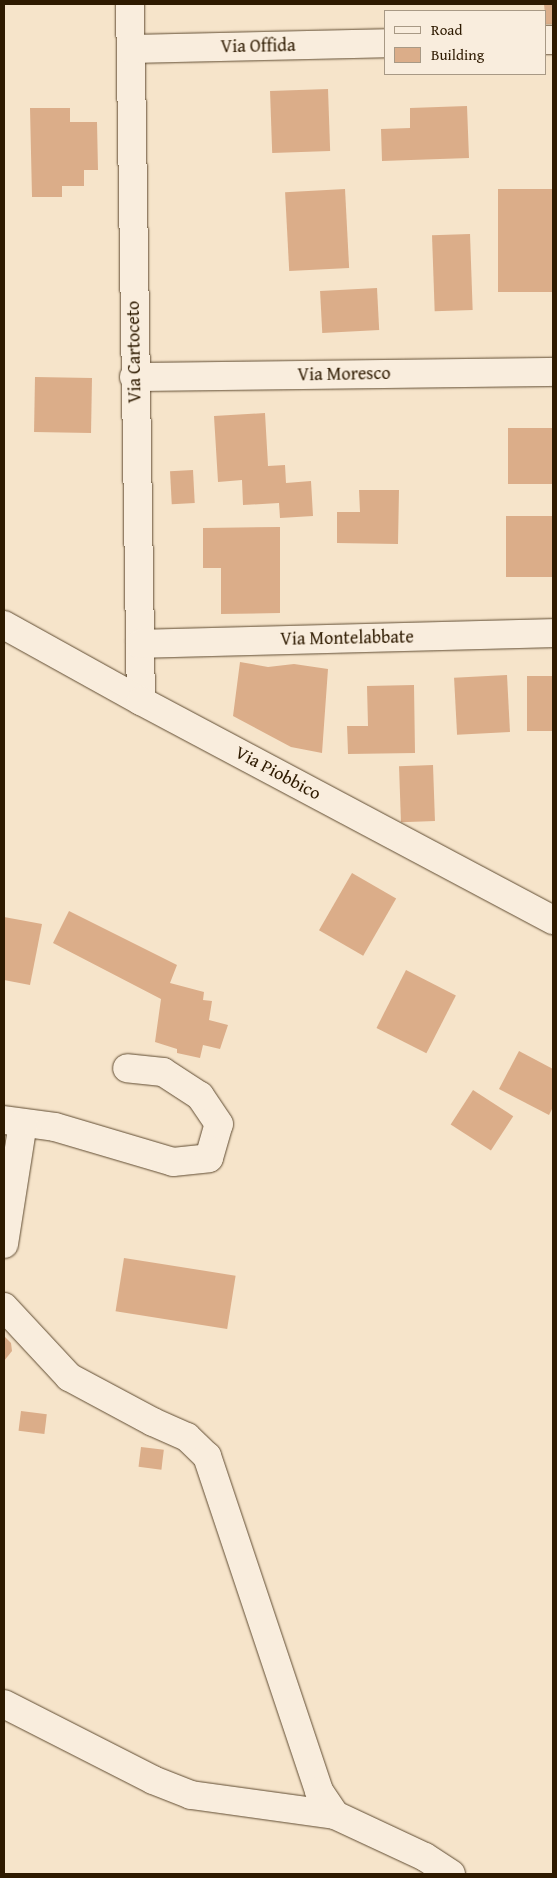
<!DOCTYPE html>
<style>
body{margin:0}
#map{position:relative;width:557px;height:1878px;overflow:hidden;background:#f6e4ca;font-family:"Gentium Book Plus",serif}
div>[style]{position:absolute}
[style*='--x']{left:calc(var(--x)*1px);top:calc(var(--y)*1px);width:calc(var(--w)*1px);rotate:calc(var(--a)*1deg)}
.building>*{inset:0;background:#dbad89;transform-origin:0 0}
.roads{filter:drop-shadow(0 0 1px #604c32) drop-shadow(0 0 1px #604c32)}
.street>*{height:28px;margin:-14px;padding:0 14px;transform-origin:14px;border-radius:14px;background:#f9eddd}
span{translate:-50% -50%;white-space:nowrap;text-align:center;line-height:1.15;-webkit-text-stroke:4px #f9eddd;paint-order:stroke}
.street-label{font-size:18px;color:#2e1a00}
.frame{position:absolute;inset:0;border:5px solid #2e1a00;pointer-events:none}
.legend{position:absolute;left:384px;top:10px;width:162px;height:65px;box-sizing:border-box;background:#f9eddd;border:1px solid #a89985;margin:0;padding:6px 9px;list-style:none;font-size:15px;color:#2e1a00}
.legend li{display:flex;align-items:center;gap:10px;height:25px}
.legend b{width:25px;border:1px solid #a89985}
</style>
<div id="map">
<div class="building">
<div style="clip-path:polygon(544px 4px,553px 4px,553px 24px,546px 24px)"></div>
<div style="left:328px;top:89px;width:62px;height:58px;rotate:88deg"></div>
<div style="clip-path:polygon(467px 106px,469px 158px,382px 161px,381px 129px,410px 128px,410px 108px)"></div>
<div style="clip-path:polygon(30px 108px,70px 108px,70px 122px,97px 122px,98px 170px,84px 170px,84px 186px,62px 186px,62px 197px,32px 197px)"></div>
<div style="left:345px;top:189px;width:79px;height:60px;rotate:87deg"></div>
<div style="left:498px;top:189px;width:55px;height:103px"></div>
<div style="left:470px;top:234px;width:76px;height:38px;rotate:88deg"></div>
<div style="left:377px;top:288px;width:42px;height:57px;rotate:87deg"></div>
<div style="left:35px;top:377px;width:57px;height:55px;rotate:1deg"></div>
<div style="clip-path:polygon(265px 413px,268px 466px,285px 465px,286px 483px,311px 481px,313px 516px,280px 518px,279px 503px,243px 505px,242px 480px,218px 482px,214px 416px)"></div>
<div style="left:553px;top:428px;width:56px;height:45px;rotate:90deg"></div>
<div style="left:193px;top:470px;width:33px;height:23px;rotate:87deg"></div>
<div style="clip-path:polygon(359px 490px,399px 490px,398px 544px,337px 543px,337px 512px,360px 512px)"></div>
<div style="left:553px;top:516px;width:61px;height:47px;rotate:90deg"></div>
<div style="clip-path:polygon(280px 527px,280px 613px,221px 614px,221px 568px,203px 568px,203px 528px)"></div>
<div style="clip-path:polygon(240px 662px,268px 667px,294px 664px,328px 669px,322px 753px,291px 747px,233px 716px)"></div>
<div style="left:507px;top:675px;width:57px;height:53px;rotate:87deg"></div>
<div style="left:527px;top:676px;width:26px;height:55px"></div>
<div style="clip-path:polygon(414px 685px,415px 753px,348px 754px,347px 726px,368px 726px,367px 686px)"></div>
<div style="left:433px;top:765px;width:56px;height:34px;rotate:88deg"></div>
<div style="left:352px;top:873px;width:51px;height:66px;rotate:30deg"></div>
<div style="clip-path:polygon(69px 911px,177px 965px,170px 983px,204px 992px,203px 1000px,212px 1001px,209px 1020px,228px 1025px,220px 1049px,203px 1045px,200px 1058px,177px 1053px,177px 1049px,155px 1042px,161px 999px,53px 943px)"></div>
<div style="clip-path:polygon(4px 917px,42px 924px,30px 985px,4px 980px)"></div>
<div style="left:406px;top:970px;width:56px;height:65px;rotate:27deg"></div>
<div style="clip-path:polygon(519px 1051px,553px 1069px,553px 1107px,549px 1115px,499px 1089px)"></div>
<div style="left:473px;top:1090px;width:48px;height:41px;rotate:33deg"></div>
<div style="left:124px;top:1258px;width:113px;height:54px;rotate:9deg"></div>
<div style="clip-path:polygon(4px 1336px,11px 1343px,12px 1351px,4px 1361px)"></div>
<div style="left:21px;top:1411px;width:26px;height:20px;rotate:7deg"></div>
<div style="left:141px;top:1447px;width:23px;height:20px;rotate:7deg"></div>
</div>
<div class="roads">
<div class="street">
<div style="--x:130;--y:4;--w:697;--a:89.1"></div>
<div style="--x:546;--y:40;--w:7;--a:0"></div>
<div style="--x:131;--y:49;--w:255;--a:-1.3"></div>
<div style="--x:134;--y:377;--w:419;--a:-0.7"></div>
<div style="--x:4;--y:625;--w:157;--a:29"></div>
<div style="--x:141;--y:701;--w:467;--a:28"></div>
<div style="--x:140;--y:644;--w:413;--a:-1.5"></div>
<div style="--x:4;--y:1120;--w:51;--a:7.8"></div>
<div style="--x:55;--y:1127;--w:123;--a:16.5"></div>
<div style="--x:173;--y:1162;--w:36;--a:-6"></div>
<div style="--x:209;--y:1158;--w:35;--a:-74"></div>
<div style="--x:219;--y:1124;--w:34;--a:-124"></div>
<div style="--x:200;--y:1096;--w:44;--a:-147"></div>
<div style="--x:163;--y:1072;--w:36;--a:-174"></div>
<div style="--x:4;--y:1244;--w:122;--a:-81.1"></div>
<div style="--x:4;--y:1307;--w:96;--a:47.1"></div>
<div style="--x:69;--y:1377;--w:95;--a:28.2"></div>
<div style="--x:153;--y:1422;--w:37;--a:24"></div>
<div style="--x:187;--y:1437;--w:28;--a:44"></div>
<div style="--x:207;--y:1456;--w:353;--a:71.5"></div>
<div style="--x:319;--y:1791;--w:29;--a:56"></div>
<div style="--x:4;--y:1704;--w:167;--a:27"></div>
<div style="--x:153;--y:1780;--w:41;--a:21.5"></div>
<div style="--x:191;--y:1795;--w:145;--a:7.9"></div>
<div style="--x:335;--y:1815;--w:99;--a:25"></div>
<div style="--x:425;--y:1857;--w:31;--a:33"></div>
</div>
</div>
<div class="street-label">
<span style="left:258px;top:46px;rotate:-1deg">Via Offida</span>
<span style="left:134px;top:352px;rotate:-91deg">Via Cartoceto</span>
<span style="left:344px;top:374px;rotate:-1deg">Via Moresco</span>
<span style="left:347px;top:638px;rotate:-1deg">Via Montelabbate</span>
<span style="left:278px;top:773px;rotate:28deg">Via Piobbico</span>
</div>
<div class="frame"></div>
<ul class="legend">
<li><b style="height:6px;background:#f9eddd"></b>Road</li>
<li><b style="height:14px;background:#dbad89"></b>Building</li>
</ul>
</div>
